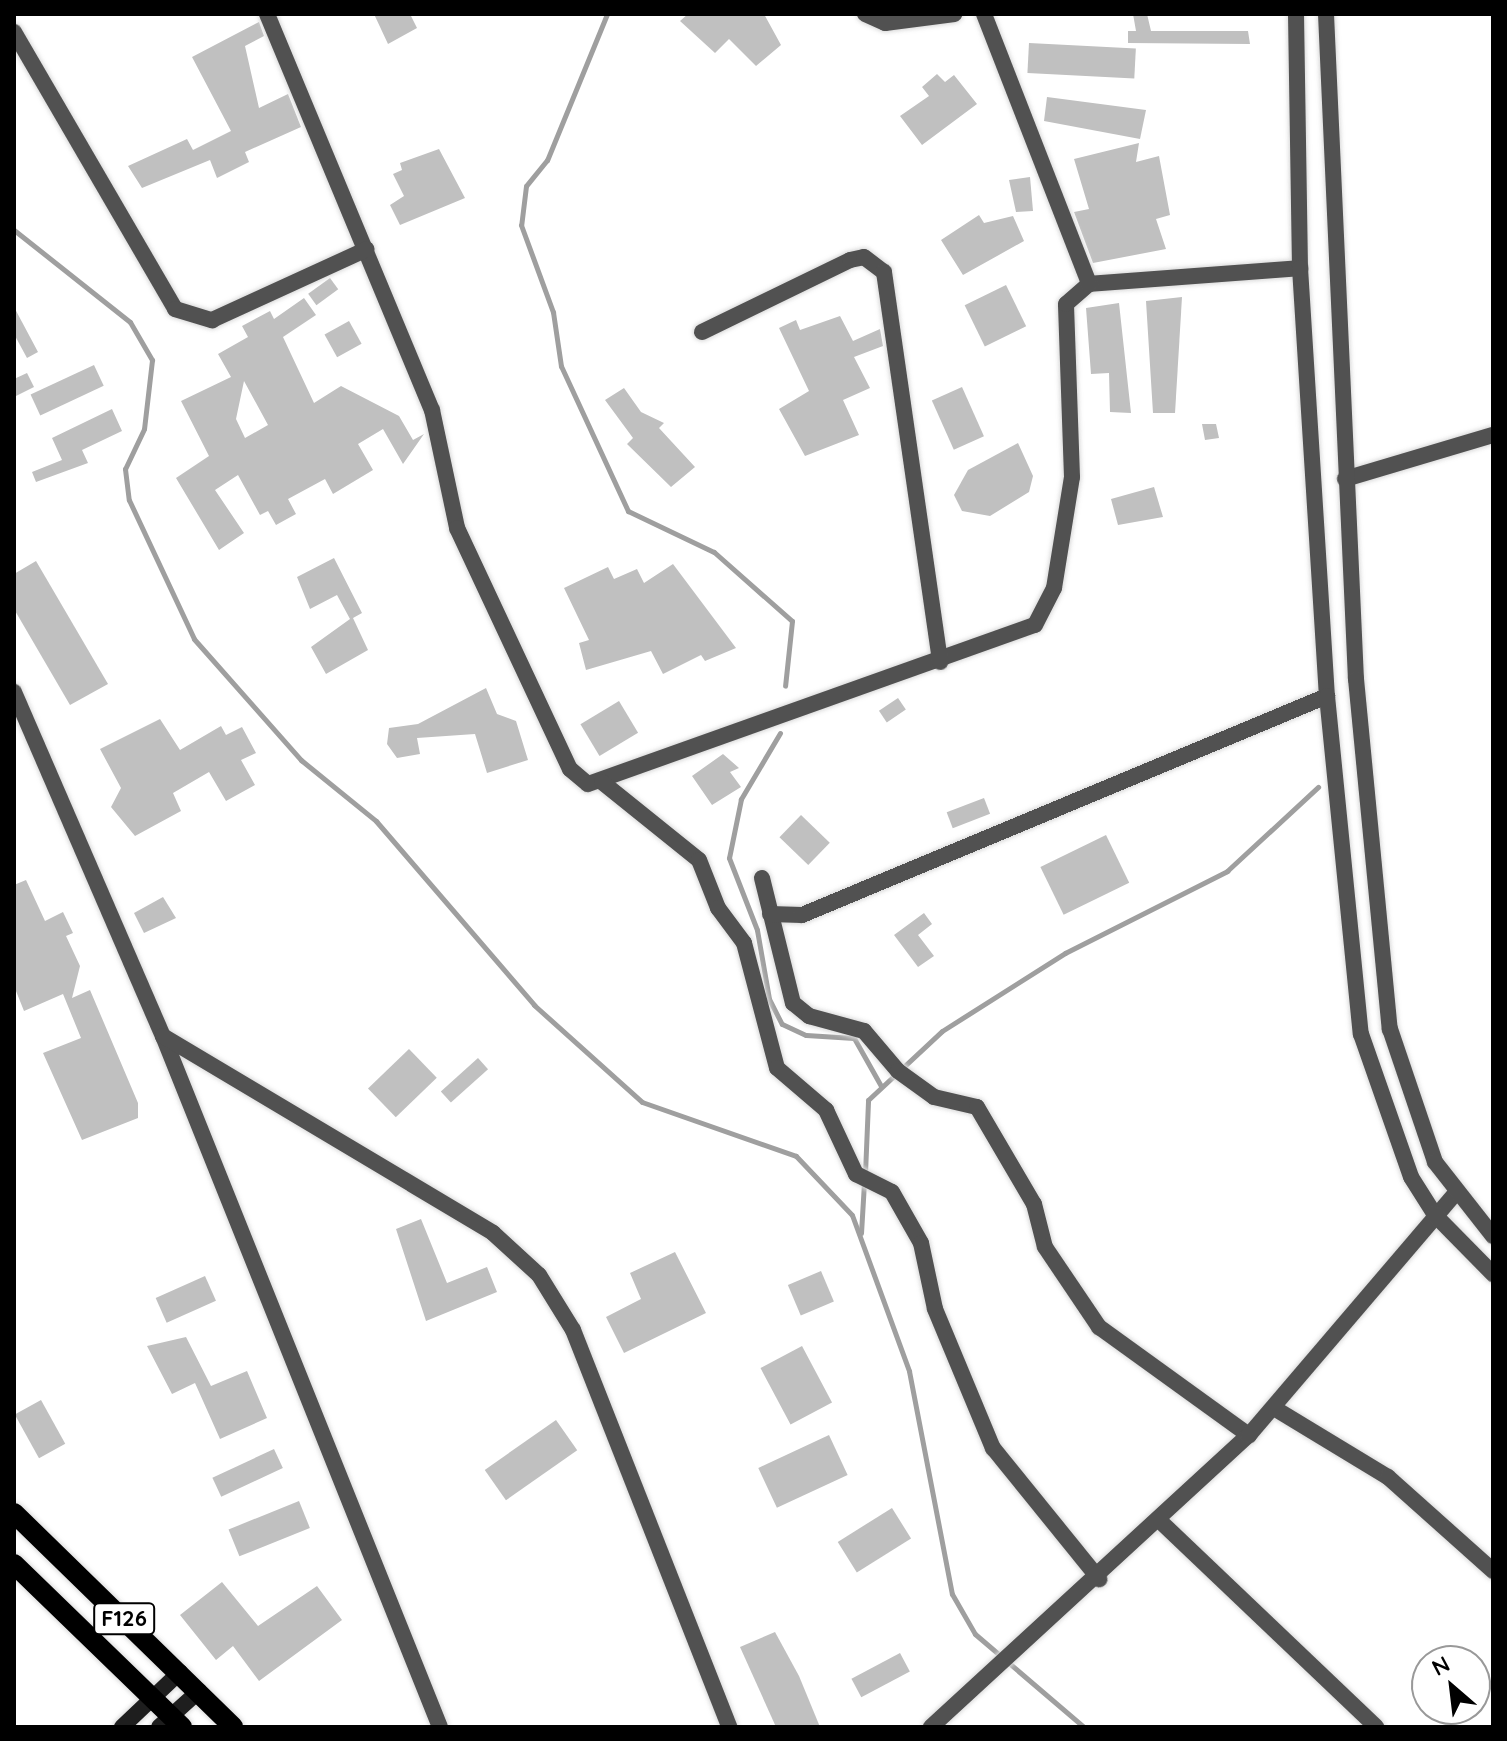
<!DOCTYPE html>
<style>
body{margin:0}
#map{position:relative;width:1507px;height:1741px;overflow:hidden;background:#fff;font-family:Quicksand,sans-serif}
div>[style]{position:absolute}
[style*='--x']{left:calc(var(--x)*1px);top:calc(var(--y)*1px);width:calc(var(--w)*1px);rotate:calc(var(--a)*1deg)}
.stream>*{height:5px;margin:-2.5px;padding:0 2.5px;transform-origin:2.5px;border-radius:2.5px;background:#9f9f9f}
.building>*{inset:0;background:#c0c0c0;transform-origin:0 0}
.roads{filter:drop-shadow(0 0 2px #dbdbdb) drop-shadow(0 0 2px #dbdbdb)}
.minor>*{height:16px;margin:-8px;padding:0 8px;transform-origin:8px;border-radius:8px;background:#515151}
.tertiary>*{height:16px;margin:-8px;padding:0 8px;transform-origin:8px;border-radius:8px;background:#515151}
.secondary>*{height:16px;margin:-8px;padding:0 8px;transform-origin:8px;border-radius:8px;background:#1e1e1e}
.primary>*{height:20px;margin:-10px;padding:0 10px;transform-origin:10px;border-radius:10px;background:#000}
span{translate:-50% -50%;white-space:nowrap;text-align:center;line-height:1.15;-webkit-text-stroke:7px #fff;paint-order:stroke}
.shield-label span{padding:2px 6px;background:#fff;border:2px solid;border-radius:6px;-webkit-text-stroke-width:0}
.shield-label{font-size:22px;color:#000;font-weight:700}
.frame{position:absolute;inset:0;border:16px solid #000;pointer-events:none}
.north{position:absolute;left:1411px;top:1645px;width:80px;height:80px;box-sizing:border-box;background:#fff;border:2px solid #999;border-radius:50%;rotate:332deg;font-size:22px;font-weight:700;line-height:32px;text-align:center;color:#000}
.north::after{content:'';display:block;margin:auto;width:28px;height:36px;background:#000;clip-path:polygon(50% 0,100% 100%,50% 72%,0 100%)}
</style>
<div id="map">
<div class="stream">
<div style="--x:607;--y:14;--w:158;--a:112.3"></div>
<div style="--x:547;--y:160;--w:33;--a:129"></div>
<div style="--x:526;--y:186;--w:39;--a:97"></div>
<div style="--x:521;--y:225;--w:93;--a:69.8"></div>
<div style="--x:553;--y:312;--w:55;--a:81.6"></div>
<div style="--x:561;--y:366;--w:160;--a:65.2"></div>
<div style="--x:628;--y:511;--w:95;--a:25.5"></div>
<div style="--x:714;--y:552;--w:104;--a:41.5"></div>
<div style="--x:792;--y:621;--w:65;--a:96.1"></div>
<div style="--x:14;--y:230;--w:148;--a:38.4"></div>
<div style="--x:130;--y:322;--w:44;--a:59.9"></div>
<div style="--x:152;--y:360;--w:69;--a:96.6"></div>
<div style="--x:144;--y:429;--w:44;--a:115.4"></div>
<div style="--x:125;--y:469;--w:31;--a:83"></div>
<div style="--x:129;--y:500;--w:153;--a:64.9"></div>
<div style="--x:194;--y:639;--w:162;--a:48.5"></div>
<div style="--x:301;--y:760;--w:97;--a:39.1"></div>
<div style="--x:376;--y:821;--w:243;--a:49.3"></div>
<div style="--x:534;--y:1005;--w:145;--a:41.9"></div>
<div style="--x:642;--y:1102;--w:163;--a:19.3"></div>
<div style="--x:796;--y:1156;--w:81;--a:46.5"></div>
<div style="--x:852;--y:1215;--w:166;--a:69.9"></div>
<div style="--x:909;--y:1371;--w:227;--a:79.1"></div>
<div style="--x:952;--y:1594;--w:46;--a:60.1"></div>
<div style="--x:975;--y:1634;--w:143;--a:40.5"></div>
<div style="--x:780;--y:733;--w:77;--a:120.6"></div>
<div style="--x:741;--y:799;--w:60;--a:101.5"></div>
<div style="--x:729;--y:858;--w:77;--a:68.7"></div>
<div style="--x:757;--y:930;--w:70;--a:80.1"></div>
<div style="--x:769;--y:999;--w:28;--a:63"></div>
<div style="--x:782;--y:1024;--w:26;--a:25"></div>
<div style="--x:806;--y:1035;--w:48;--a:3.6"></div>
<div style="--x:854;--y:1038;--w:55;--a:60.6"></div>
<div style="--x:865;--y:1173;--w:73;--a:-87.6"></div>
<div style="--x:868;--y:1100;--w:101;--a:-43"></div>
<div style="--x:942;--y:1031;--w:146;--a:-32.4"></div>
<div style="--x:1065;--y:953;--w:182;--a:-26.8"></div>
<div style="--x:1227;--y:871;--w:124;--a:-42.7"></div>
<div style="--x:861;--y:1233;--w:50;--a:-86.6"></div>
</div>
<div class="building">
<div style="clip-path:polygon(374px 14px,410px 14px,417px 28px,388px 44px)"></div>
<div style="clip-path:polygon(688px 14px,764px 14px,781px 45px,756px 66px,729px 39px,715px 53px,680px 21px)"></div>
<div style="clip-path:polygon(1133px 14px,1147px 14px,1151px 31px,1248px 31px,1250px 44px,1128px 43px,1128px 31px,1136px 31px)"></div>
<div style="clip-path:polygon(259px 22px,264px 36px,245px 46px,259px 108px,288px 94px,301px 127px,245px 152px,249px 162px,217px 178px,210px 160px,142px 188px,128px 166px,187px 139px,193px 150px,231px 131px,192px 57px)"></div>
<div style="left:1029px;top:43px;width:107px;height:30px;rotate:3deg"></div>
<div style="clip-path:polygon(937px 74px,945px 82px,954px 75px,977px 104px,922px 145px,900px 116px,929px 96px,922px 87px)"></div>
<div style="clip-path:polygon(1047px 97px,1146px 110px,1140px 139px,1044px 121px)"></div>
<div style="clip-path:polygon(1139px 143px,1136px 162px,1159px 156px,1170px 215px,1156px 219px,1166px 249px,1093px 263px,1074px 212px,1089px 209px,1074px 159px)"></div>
<div style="clip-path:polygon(439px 149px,465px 198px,400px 225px,390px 205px,404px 196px,393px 174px,402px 170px,400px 163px)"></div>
<div style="clip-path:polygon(1030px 177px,1033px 211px,1016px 212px,1009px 180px)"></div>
<div style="clip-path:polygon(979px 215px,984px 223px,1013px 216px,1024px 241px,963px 275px,941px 240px)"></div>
<div style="left:330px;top:278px;width:14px;height:27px;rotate:54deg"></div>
<div style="left:1006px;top:285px;width:46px;height:46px;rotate:64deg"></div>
<div style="clip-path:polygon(1182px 297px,1175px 413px,1153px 413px,1146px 301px)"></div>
<div style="clip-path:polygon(evenodd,304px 298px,316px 315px,283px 337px,314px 403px,341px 386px,399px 416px,413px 440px,424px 434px,403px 464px,383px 429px,358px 444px,373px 470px,333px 494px,325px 479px,288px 499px,296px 514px,276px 525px,268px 511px,260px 515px,238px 475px,215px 490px,244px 533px,219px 550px,176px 478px,209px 456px,181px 401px,231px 377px,218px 354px,248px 337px,242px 326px,270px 311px,274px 319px,304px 298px,244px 381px,268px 425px,245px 438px,236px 419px,244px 381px)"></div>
<div style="clip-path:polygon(1119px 303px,1131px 413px,1110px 412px,1109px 373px,1091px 374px,1086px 308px)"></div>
<div style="clip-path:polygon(14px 307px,38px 352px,27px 358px,14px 334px)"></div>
<div style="clip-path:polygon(840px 316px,853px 341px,880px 329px,883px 346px,854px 357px,870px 388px,843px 400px,859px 435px,805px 456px,779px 409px,809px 391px,779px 328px,796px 320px,800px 330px)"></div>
<div style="left:349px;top:321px;width:26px;height:28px;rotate:61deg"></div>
<div style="left:94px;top:365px;width:23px;height:70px;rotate:65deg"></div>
<div style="clip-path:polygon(27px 373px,34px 387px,14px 397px,14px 379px)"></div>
<div style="left:962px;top:387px;width:54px;height:33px;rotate:66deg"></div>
<div style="clip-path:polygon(624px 388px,641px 412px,664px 423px,659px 428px,695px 467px,671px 487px,627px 444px,633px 438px,605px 400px)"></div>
<div style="clip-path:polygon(112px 409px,122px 431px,82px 450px,88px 463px,36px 482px,32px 472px,62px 460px,52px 438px)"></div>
<div style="clip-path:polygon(1202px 424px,1216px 424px,1219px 438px,1205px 440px)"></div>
<div style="clip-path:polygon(1018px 443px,1033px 476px,1029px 492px,990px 516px,962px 511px,954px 495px,968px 470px)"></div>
<div style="clip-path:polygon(1154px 487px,1163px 517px,1118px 525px,1111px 499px)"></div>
<div style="clip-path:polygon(334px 558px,362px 613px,353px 618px,368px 650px,326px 674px,311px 647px,350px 619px,337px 595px,310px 609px,297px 577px)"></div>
<div style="clip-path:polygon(36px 561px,108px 684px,70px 705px,14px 609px,14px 574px)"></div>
<div style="clip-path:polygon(673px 564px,736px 648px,705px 661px,701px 655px,663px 674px,651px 651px,586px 670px,579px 643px,589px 640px,564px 588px,608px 567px,614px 579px,637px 569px,644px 583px)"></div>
<div style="clip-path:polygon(486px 688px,497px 714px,516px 721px,528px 760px,487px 773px,475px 734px,417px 738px,420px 754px,397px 758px,387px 744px,389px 728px,418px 724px)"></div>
<div style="left:898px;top:698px;width:14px;height:23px;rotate:56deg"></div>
<div style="left:619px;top:701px;width:37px;height:45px;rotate:59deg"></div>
<div style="clip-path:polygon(160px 719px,180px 750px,221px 726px,226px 735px,242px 727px,256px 753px,241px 760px,255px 785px,226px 801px,209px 772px,173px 793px,181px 811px,135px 836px,111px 807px,121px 788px,100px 749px)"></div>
<div style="clip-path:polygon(723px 754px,739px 768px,730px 772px,741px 787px,712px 805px,692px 776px)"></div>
<div style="left:984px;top:798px;width:17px;height:40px;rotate:69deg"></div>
<div style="left:801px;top:815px;width:40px;height:31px;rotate:44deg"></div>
<div style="left:1106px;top:835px;width:53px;height:73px;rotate:64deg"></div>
<div style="clip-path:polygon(26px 880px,45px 921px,63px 912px,73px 933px,66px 936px,80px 966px,72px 998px,90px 990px,138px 1103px,138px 1118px,82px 1140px,43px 1053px,81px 1038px,63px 994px,24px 1011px,14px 986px,14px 885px)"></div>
<div style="clip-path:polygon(163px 897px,176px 918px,144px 933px,134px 913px)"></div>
<div style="clip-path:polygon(924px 913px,932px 924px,918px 935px,934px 956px,918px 967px,894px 935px)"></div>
<div style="left:409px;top:1049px;width:40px;height:57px;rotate:46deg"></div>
<div style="left:478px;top:1058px;width:15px;height:50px;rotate:48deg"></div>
<div style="clip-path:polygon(421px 1219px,447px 1283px,487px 1267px,497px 1292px,426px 1321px,396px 1229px)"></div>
<div style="clip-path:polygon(675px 1252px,706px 1313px,624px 1353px,606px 1317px,641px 1299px,630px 1273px)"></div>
<div style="left:821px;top:1271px;width:33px;height:36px;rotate:67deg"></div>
<div style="left:205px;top:1276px;width:27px;height:54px;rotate:66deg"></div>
<div style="clip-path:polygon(186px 1337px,211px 1386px,247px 1371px,267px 1418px,220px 1439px,195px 1383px,172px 1394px,147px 1346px)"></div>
<div style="left:802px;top:1346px;width:64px;height:47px;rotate:62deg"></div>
<div style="left:41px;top:1400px;width:50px;height:30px;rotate:61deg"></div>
<div style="left:556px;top:1420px;width:37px;height:87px;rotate:55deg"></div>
<div style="left:829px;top:1435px;width:44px;height:78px;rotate:65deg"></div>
<div style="left:274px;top:1449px;width:21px;height:68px;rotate:65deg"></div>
<div style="left:299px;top:1501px;width:29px;height:76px;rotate:68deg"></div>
<div style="left:892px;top:1508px;width:36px;height:64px;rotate:58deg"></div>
<div style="clip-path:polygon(222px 1582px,258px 1626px,317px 1586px,342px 1620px,259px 1681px,233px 1646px,216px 1660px,180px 1615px)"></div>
<div style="clip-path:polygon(775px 1632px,799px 1676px,820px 1727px,776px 1727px,740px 1647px)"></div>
<div style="left:900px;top:1653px;width:21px;height:55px;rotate:62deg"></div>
</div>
<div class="roads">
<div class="minor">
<div style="--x:267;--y:14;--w:429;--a:67.4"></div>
<div style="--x:432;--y:410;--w:121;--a:78"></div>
<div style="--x:457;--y:528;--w:266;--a:64.9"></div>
<div style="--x:570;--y:769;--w:23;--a:40"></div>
<div style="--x:588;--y:784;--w:474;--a:-19.6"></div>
<div style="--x:1035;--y:625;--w:42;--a:-62.8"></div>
<div style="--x:1054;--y:588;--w:112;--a:-80.8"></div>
<div style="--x:1072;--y:477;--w:173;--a:-92"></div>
<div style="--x:1066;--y:304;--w:30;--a:-41"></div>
<div style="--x:1089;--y:284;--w:212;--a:-4.3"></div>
<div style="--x:865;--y:14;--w:22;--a:24"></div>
<div style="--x:885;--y:23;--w:70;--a:-7.4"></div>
<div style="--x:984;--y:14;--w:290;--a:68.7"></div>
<div style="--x:14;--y:32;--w:320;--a:59.8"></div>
<div style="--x:175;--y:309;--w:39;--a:17"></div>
<div style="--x:212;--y:320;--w:170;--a:-24.6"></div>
<div style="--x:702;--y:332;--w:165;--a:-25.9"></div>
<div style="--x:850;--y:260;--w:14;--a:-12"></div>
<div style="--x:864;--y:257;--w:25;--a:37"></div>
<div style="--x:884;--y:272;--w:394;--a:81.8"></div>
<div style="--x:1345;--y:479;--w:154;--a:-16.6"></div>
<div style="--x:14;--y:692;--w:375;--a:66.6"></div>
<div style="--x:163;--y:1036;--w:744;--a:68.16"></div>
<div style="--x:602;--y:782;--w:124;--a:38.8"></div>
<div style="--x:699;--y:860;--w:52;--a:68.4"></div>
<div style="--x:718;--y:908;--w:44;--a:53.4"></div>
<div style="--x:744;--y:943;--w:129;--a:75.2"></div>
<div style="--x:777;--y:1068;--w:65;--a:40.6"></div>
<div style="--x:826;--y:1110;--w:71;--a:64.9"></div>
<div style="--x:856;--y:1174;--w:40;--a:26.6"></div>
<div style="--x:892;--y:1192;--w:59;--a:60.4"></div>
<div style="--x:921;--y:1243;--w:67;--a:78"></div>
<div style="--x:935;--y:1309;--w:151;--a:67.4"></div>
<div style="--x:993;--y:1448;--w:169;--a:51"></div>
<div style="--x:762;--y:878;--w:129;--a:76.1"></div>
<div style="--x:793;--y:1003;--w:21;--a:39"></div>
<div style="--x:809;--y:1016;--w:57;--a:15.3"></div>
<div style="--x:864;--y:1031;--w:52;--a:49.6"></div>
<div style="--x:898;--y:1071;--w:44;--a:35.8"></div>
<div style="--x:934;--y:1097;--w:44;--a:13.1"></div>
<div style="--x:977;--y:1107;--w:113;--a:59.6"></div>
<div style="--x:1034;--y:1204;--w:44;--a:75.7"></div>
<div style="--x:1045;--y:1247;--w:97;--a:56"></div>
<div style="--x:1099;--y:1327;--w:185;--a:35.8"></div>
<div style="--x:770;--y:914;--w:32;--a:2"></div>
<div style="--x:802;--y:915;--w:569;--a:-22.64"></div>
<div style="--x:163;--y:1036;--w:384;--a:30.8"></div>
<div style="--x:493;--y:1233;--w:62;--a:42.4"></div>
<div style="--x:539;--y:1275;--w:65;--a:58.3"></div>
<div style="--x:573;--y:1330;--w:427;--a:68.5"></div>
<div style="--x:1274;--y:1408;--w:133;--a:31.2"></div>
<div style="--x:1388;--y:1477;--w:141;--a:41.8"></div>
<div style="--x:1161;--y:1522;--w:297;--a:43.6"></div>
<div style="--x:931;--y:1727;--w:432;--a:-42.6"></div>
<div style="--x:1249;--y:1435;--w:317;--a:-49.5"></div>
</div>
<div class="tertiary">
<div style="--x:1296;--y:14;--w:254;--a:89.1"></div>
<div style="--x:1300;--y:268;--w:429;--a:86.4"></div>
<div style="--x:1327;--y:696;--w:340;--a:84.3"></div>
<div style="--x:1361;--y:1034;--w:151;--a:70.7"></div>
<div style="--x:1411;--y:1177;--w:45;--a:57.7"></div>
<div style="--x:1435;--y:1215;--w:83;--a:45.5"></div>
<div style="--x:1326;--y:14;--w:666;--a:87.42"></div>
<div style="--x:1356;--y:679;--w:352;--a:84.5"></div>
<div style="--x:1390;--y:1029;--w:140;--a:71.3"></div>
<div style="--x:1435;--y:1162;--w:94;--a:51.9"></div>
</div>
<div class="secondary">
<div style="--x:122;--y:1727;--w:80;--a:-43.5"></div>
<div style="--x:159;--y:1727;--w:54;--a:-42"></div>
</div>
<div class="primary">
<div style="--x:14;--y:1513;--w:306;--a:44.3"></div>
<div style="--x:14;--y:1564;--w:234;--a:44.1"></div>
</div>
</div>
<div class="shield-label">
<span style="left:124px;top:1619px">F126</span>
</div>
<div class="frame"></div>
<div class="north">N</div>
</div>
